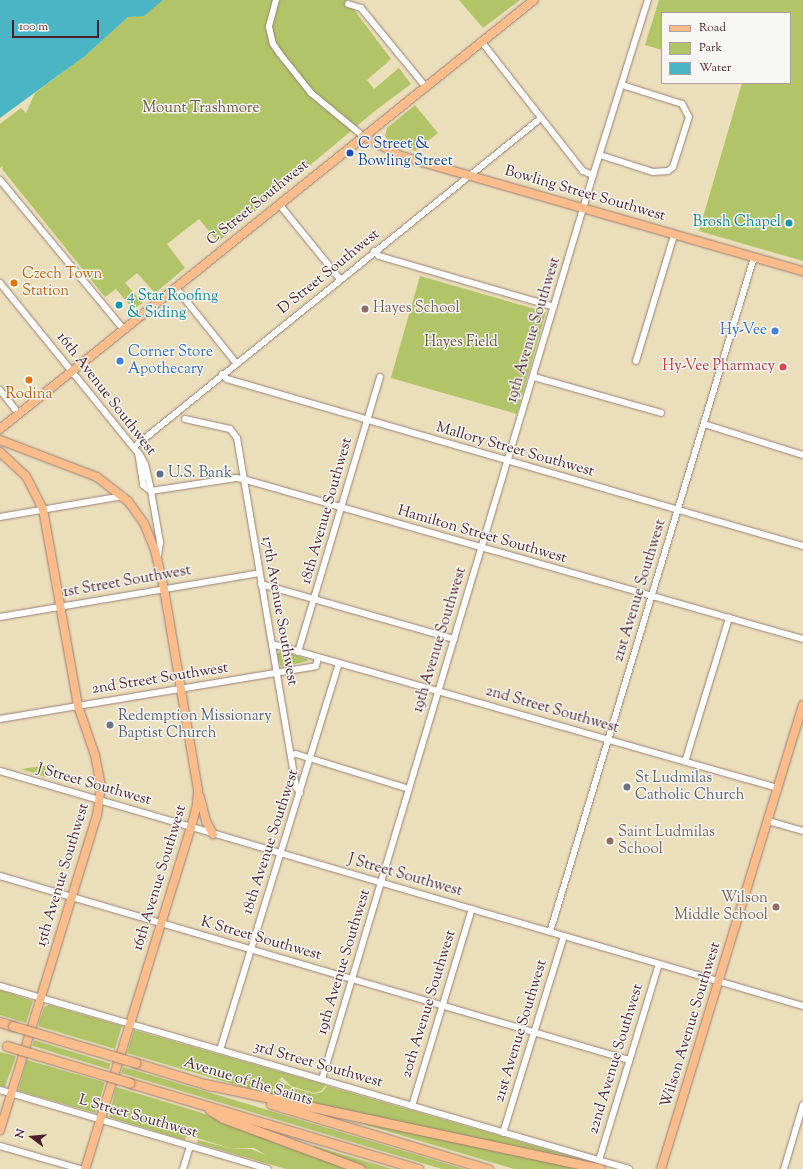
<!DOCTYPE html>
<style>
body{margin:0}
#map{position:relative;width:803px;height:1169px;overflow:hidden;background:#ebdebb;font-family:"Sorts Mill Goudy",serif}
div>[style]{position:absolute}
[style*='--x']{left:calc(var(--x)*1px);top:calc(var(--y)*1px);width:calc(var(--w)*1px);rotate:calc(var(--a)*1deg)}
.green>*{inset:0;background:#b2c468;transform-origin:0 0}
.water>*{inset:0;background:#49b5c5}
.roads{filter:drop-shadow(0 0 1px #9a7e73) drop-shadow(0 0 1px #9a7e73)}
.minor>*{height:6px;margin:-3px;padding:0 3px;transform-origin:3px;border-radius:3px;background:#fff}
.major>*{height:8px;margin:-4px;padding:0 4px;transform-origin:4px;border-radius:4px;background:#fabc8b}
.highway>*{height:9px;margin:-4.5px;padding:0 4.5px;transform-origin:4.5px;border-radius:4.5px;background:#fabc8b}
.bridges{filter:drop-shadow(0 0 1px #9a7e73) drop-shadow(0 0 1px #9a7e73)}
.highway-bridge>*{height:9px;margin:-4.5px;padding:0 4.5px;transform-origin:4.5px;border-radius:4.5px;background:#fabc8b}
.dots>*{width:11px;height:11px;translate:-50% -50%;box-sizing:border-box;border:2px solid #f6f6f2;border-radius:50%}
span{translate:-50% -50%;white-space:nowrap;text-align:center;line-height:1.15;-webkit-text-stroke:3px #f6f6f2;paint-order:stroke}
.park-label{font-size:15px;color:#69513d}
.transit-label{font-size:15px;color:#164399}
.left{translate:0 -50%;text-align:left}
.street-label{font-size:15px;color:#4a1f2b}
.culture-label{font-size:15px;color:#0d838f}
.right{translate:-100% -50%;text-align:right}
.food-label{font-size:15px;color:#c56008}
.education-label{font-size:15px;color:#785e54}
.shop-label{font-size:15px;color:#366cbe}
.health-label{font-size:15px;color:#be3a42}
.service-label{font-size:15px;color:#4e5e75}
.worship-label{font-size:15px;color:#5b616d}
.legend{position:absolute;left:661px;top:12px;width:130px;height:72px;box-sizing:border-box;background:#f6f6f2;border:1px solid #b1a0a2;margin:0;padding:5px 7px;list-style:none;font-size:12px;color:#4a1f2b}
.legend li{display:flex;align-items:center;gap:8px;height:20px}
.legend b{width:20px;border:1px solid #b1a0a2}
.north{position:absolute;left:12px;top:1117px;width:40px;height:40px;-webkit-text-stroke:3px #f6f6f2;paint-order:stroke;rotate:286deg;font-size:11px;font-weight:700;line-height:16px;text-align:center;color:#4a1f2b}
.north::after{content:'';display:block;margin:auto;width:14px;height:18px;background:#4a1f2b;clip-path:polygon(50% 0,100% 100%,50% 72%,0 100%)}
.scale{position:absolute;left:12px;top:20px;width:87px;height:18px;box-sizing:border-box;border:2px solid #4a1f2b;border-top:0;padding-left:5px;font-size:12px;line-height:14px;white-space:nowrap;color:#4a1f2b;-webkit-text-stroke:3px #f6f6f2;paint-order:stroke}
</style>
<div id="map">
<div class="green">
<div style="clip-path:polygon(163px 0,347px 0,391px 59px,367px 80px,374px 89px,399px 68px,411px 84px,376px 110px,218px 242px,199px 219px,167px 244px,185px 268px,155px 293px,137px 273px,125px 283px,143px 303px,133px 309px,116px 289px,105px 297px,2px 169px,3px 166px,0 168px,0 124px,21px 108px,26px 113px,35px 93px,85px 56px,128px 17px,138px 16px)"></div>
<div style="clip-path:polygon(459px 0,520px 0,483px 28px)"></div>
<div style="clip-path:polygon(659px 0,803px 0,803px 261px,699px 231px,742px 83px,790px 83px,790px 13px,662px 13px,662px 50px,645px 45px)"></div>
<div style="clip-path:polygon(415px 105px,438px 133px,415px 151px,389px 142px,385px 136px,387px 128px)"></div>
<div style="left:420px;top:276px;width:131px;height:106px;rotate:16deg"></div>
<div style="clip-path:polygon(281px 651px,307px 659px,308px 661px,281px 667px,277px 654px)"></div>
<div style="clip-path:polygon(50px 765px,46px 777px,21px 769px)"></div>
<div style="clip-path:polygon(0 990px,33px 1001px,26px 1023px,0 1015px)"></div>
<div style="clip-path:polygon(49px 1005px,122px 1026px,115px 1049px,38px 1026px,44px 1007px)"></div>
<div style="clip-path:polygon(134px 1030px,326px 1085px,321px 1091px,314px 1093px,291px 1086px,282px 1077px,279px 1080px,293px 1088px,314px 1094px,322px 1092px,327px 1086px,601px 1165px,290px 1100px,233px 1084px,127px 1053px)"></div>
<div style="left:34px;top:1040px;width:80px;height:6px;rotate:17deg"></div>
<div style="clip-path:polygon(0 1052px,16px 1056px,5px 1087px,0 1086px)"></div>
<div style="left:27px;top:1060px;width:81px;height:32px;rotate:16deg"></div>
<div style="clip-path:polygon(123px 1067px,134px 1070px,464px 1169px,442px 1169px,121px 1073px)"></div>
<div style="clip-path:polygon(116px 1087px,199px 1112px,352px 1169px,286px 1169px,197px 1143px,198px 1140px,229px 1148px,251px 1149px,266px 1155px,254px 1148px,230px 1148px,187px 1135px,185px 1140px,109px 1117px)"></div>
<div style="clip-path:polygon(350px 1120px,588px 1169px,514px 1169px)"></div>
<div style="clip-path:polygon(314px 1146px,392px 1169px,367px 1169px,314px 1149px)"></div>
</div>
<div class="water">
<div style="clip-path:polygon(0 0,163px 0,144px 16px,128px 17px,85px 56px,0 118px)"></div>
</div>
<div class="roads">
<div class="minor">
<div style="--x:276;--y:0;--w:28;--a:105"></div>
<div style="--x:269;--y:27;--w:17;--a:77"></div>
<div style="--x:273;--y:44;--w:12;--a:55"></div>
<div style="--x:280;--y:54;--w:50;--a:51.5"></div>
<div style="--x:311;--y:93;--w:67;--a:39.6"></div>
<div style="--x:348;--y:4;--w:14;--a:17"></div>
<div style="--x:361;--y:8;--w:101;--a:50.6"></div>
<div style="--x:481;--y:41;--w:165;--a:51.9"></div>
<div style="--x:583;--y:171;--w:11;--a:22"></div>
<div style="--x:600;--y:155;--w:56;--a:17.8"></div>
<div style="--x:653;--y:172;--w:15;--a:-4"></div>
<div style="--x:668;--y:171;--w:6;--a:-39"></div>
<div style="--x:673;--y:167;--w:52;--a:-72.3"></div>
<div style="--x:689;--y:117;--w:15;--a:-118"></div>
<div style="--x:682;--y:104;--w:63;--a:-162.4"></div>
<div style="--x:0;--y:180;--w:195;--a:50.4"></div>
<div style="--x:279;--y:204;--w:97;--a:50.9"></div>
<div style="--x:374;--y:251;--w:7;--a:45"></div>
<div style="--x:379;--y:256;--w:182;--a:16.2"></div>
<div style="--x:0;--y:283;--w:222;--a:50.9"></div>
<div style="--x:140;--y:455;--w:10;--a:61"></div>
<div style="--x:145;--y:464;--w:28;--a:77"></div>
<div style="--x:151;--y:491;--w:52;--a:80"></div>
<div style="--x:160;--y:542;--w:14;--a:98"></div>
<div style="--x:176;--y:288;--w:96;--a:51.3"></div>
<div style="--x:636;--y:361;--w:132;--a:-73.2"></div>
<div style="--x:222;--y:374;--w:7;--a:45"></div>
<div style="--x:227;--y:379;--w:600;--a:16.17"></div>
<div style="--x:534;--y:377;--w:132;--a:15.8"></div>
<div style="--x:0;--y:390;--w:31;--a:52"></div>
<div style="--x:185;--y:419;--w:46;--a:12.5"></div>
<div style="--x:230;--y:429;--w:11;--a:52"></div>
<div style="--x:237;--y:438;--w:354;--a:80.4"></div>
<div style="--x:296;--y:787;--w:7;--a:56"></div>
<div style="--x:704;--y:424;--w:104;--a:17.4"></div>
<div style="--x:134;--y:447;--w:523;--a:-38.95"></div>
<div style="--x:138;--y:452;--w:33;--a:81"></div>
<div style="--x:143;--y:485;--w:10;--a:37"></div>
<div style="--x:151;--y:491;--w:86;--a:-8.7"></div>
<div style="--x:236;--y:478;--w:7;--a:8"></div>
<div style="--x:243;--y:479;--w:582;--a:15.95"></div>
<div style="--x:0;--y:517;--w:125;--a:-9.7"></div>
<div style="--x:261;--y:584;--w:201;--a:15.9"></div>
<div style="--x:0;--y:617;--w:263;--a:-9.6"></div>
<div style="--x:272;--y:644;--w:526;--a:15.89"></div>
<div style="--x:298;--y:652;--w:287;--a:-73.4"></div>
<div style="--x:0;--y:719;--w:320;--a:-9.5"></div>
<div style="--x:316;--y:666;--w:8;--a:-76"></div>
<div style="--x:291;--y:755;--w:5;--a:-11"></div>
<div style="--x:296;--y:754;--w:118;--a:17.2"></div>
<div style="--x:685;--y:762;--w:151;--a:-73"></div>
<div style="--x:0;--y:771;--w:837;--a:16.31"></div>
<div style="--x:768;--y:821;--w:36;--a:16"></div>
<div style="--x:0;--y:876;--w:655;--a:16.31"></div>
<div style="--x:550;--y:932;--w:705;--a:-73.18"></div>
<div style="--x:0;--y:986;--w:655;--a:16.22"></div>
<div style="--x:220;--y:1050;--w:404;--a:-72.9"></div>
<div style="--x:322;--y:1079;--w:944;--a:-73.31"></div>
<div style="--x:593;--y:175;--w:183;--a:-72.6"></div>
<div style="--x:0;--y:1090;--w:279;--a:16.4"></div>
<div style="--x:412;--y:1106;--w:206;--a:-73.1"></div>
<div style="--x:503;--y:1133;--w:206;--a:-72.8"></div>
<div style="--x:0;--y:1146;--w:83;--a:16"></div>
<div style="--x:599;--y:1160;--w:205;--a:-73"></div>
<div style="--x:183;--y:1169;--w:24;--a:-73"></div>
<div style="--x:784;--y:1169;--w:67;--a:-73.5"></div>
</div>
<div class="major">
<div style="--x:363;--y:136;--w:43;--a:27.8"></div>
<div style="--x:401;--y:156;--w:418;--a:16"></div>
<div style="--x:0;--y:429;--w:685;--a:-38.78"></div>
<div style="--x:0;--y:440;--w:104;--a:20.9"></div>
<div style="--x:97;--y:477;--w:39;--a:38"></div>
<div style="--x:128;--y:501;--w:27;--a:54"></div>
<div style="--x:144;--y:523;--w:29;--a:68"></div>
<div style="--x:155;--y:550;--w:40;--a:77"></div>
<div style="--x:164;--y:589;--w:203;--a:80.4"></div>
<div style="--x:198;--y:789;--w:16;--a:94"></div>
<div style="--x:197;--y:805;--w:23;--a:105"></div>
<div style="--x:191;--y:827;--w:358;--a:107.2"></div>
<div style="--x:0;--y:452;--w:35;--a:43"></div>
<div style="--x:26;--y:476;--w:37;--a:63"></div>
<div style="--x:43;--y:509;--w:200;--a:79.9"></div>
<div style="--x:78;--y:706;--w:52;--a:70.9"></div>
<div style="--x:95;--y:755;--w:33;--a:79"></div>
<div style="--x:101;--y:787;--w:28;--a:98"></div>
<div style="--x:97;--y:815;--w:330;--a:107.1"></div>
<div style="--x:200;--y:797;--w:25;--a:76"></div>
<div style="--x:206;--y:821;--w:15;--a:62"></div>
<div style="--x:661;--y:1169;--w:485;--a:-73"></div>
</div>
<div class="highway">
<div style="--x:0;--y:1022;--w:14;--a:17"></div>
<div style="--x:136;--y:1063;--w:78;--a:17"></div>
<div style="--x:130;--y:1083;--w:301;--a:16.6"></div>
<div style="--x:205;--y:1084;--w:404;--a:12.1"></div>
<div style="--x:271;--y:1104;--w:227;--a:16.7"></div>
<div style="--x:210;--y:1110;--w:15;--a:32"></div>
<div style="--x:223;--y:1118;--w:146;--a:20.4"></div>
</div>
</div>
<div class="bridges">
<div class="highway-bridge">
<div style="--x:13;--y:1026;--w:128;--a:16.7"></div>
<div style="--x:7;--y:1046;--w:128;--a:16.7"></div>
</div>
</div>
<div class="dots">
<div style="left:350px;top:153px;background:#1a4fb4"></div>
<div style="left:789px;top:223px;background:#0f9aa8"></div>
<div style="left:14px;top:283px;background:#e8710a"></div>
<div style="left:119px;top:305px;background:#0f9aa8"></div>
<div style="left:365px;top:309px;background:#8d6e63"></div>
<div style="left:775px;top:331px;background:#3f7fe0"></div>
<div style="left:120px;top:361px;background:#3f7fe0"></div>
<div style="left:783px;top:367px;background:#e0444e"></div>
<div style="left:29px;top:380px;background:#e8710a"></div>
<div style="left:160px;top:474px;background:#5c6f8a"></div>
<div style="left:110px;top:725px;background:#6b7280"></div>
<div style="left:627px;top:787px;background:#6b7280"></div>
<div style="left:610px;top:841px;background:#8d6e63"></div>
<div style="left:776px;top:907px;background:#8d6e63"></div>
</div>
<div class="park-label">
<span style="left:201px;top:109px">Mount Trashmore</span>
<span style="left:461px;top:343px">Hayes Field</span>
</div>
<div class="transit-label">
<span class="left" style="left:358px;top:153px">C Street &amp;<br>Bowling Street</span>
</div>
<div class="street-label">
<span style="left:585px;top:194px;rotate:16deg">Bowling Street Southwest</span>
<span style="left:258px;top:203px;rotate:-39deg">C Street Southwest</span>
<span style="left:329px;top:272px;rotate:-39deg">D Street Southwest</span>
<span style="left:534px;top:330px;rotate:-73deg">19th Avenue Southwest</span>
<span style="left:106px;top:394px;rotate:52deg">16th Avenue Southwest</span>
<span style="left:515px;top:450px;rotate:16deg">Mallory Street Southwest</span>
<span style="left:327px;top:511px;rotate:-74deg">18th Avenue Southwest</span>
<span style="left:482px;top:535px;rotate:16deg">Hamilton Street Southwest</span>
<span style="left:127px;top:582px;rotate:-10deg">1st Street Southwest</span>
<span style="left:640px;top:591px;rotate:-73deg">21st Avenue Southwest</span>
<span style="left:279px;top:611px;rotate:80deg">17th Avenue Southwest</span>
<span style="left:440px;top:640px;rotate:-73deg">19th Avenue Southwest</span>
<span style="left:160px;top:679px;rotate:-9deg">2nd Street Southwest</span>
<span style="left:552px;top:710px;rotate:16deg">2nd Street Southwest</span>
<span style="left:94px;top:785px;rotate:16deg">J Street Southwest</span>
<span style="left:271px;top:842px;rotate:-72deg">18th Avenue Southwest</span>
<span style="left:63px;top:875px;rotate:-73deg">15th Avenue Southwest</span>
<span style="left:405px;top:876px;rotate:16deg">J Street Southwest</span>
<span style="left:160px;top:878px;rotate:-73deg">16th Avenue Southwest</span>
<span style="left:261px;top:939px;rotate:16deg">K Street Southwest</span>
<span style="left:344px;top:962px;rotate:-73deg">19th Avenue Southwest</span>
<span style="left:429px;top:1004px;rotate:-73deg">20th Avenue Southwest</span>
<span style="left:691px;top:1025px;rotate:-73deg">Wilson Avenue Southwest</span>
<span style="left:521px;top:1031px;rotate:-73deg">21st Avenue Southwest</span>
<span style="left:616px;top:1059px;rotate:-73deg">22nd Avenue Southwest</span>
<span style="left:318px;top:1065px;rotate:16deg">3rd Street Southwest</span>
<span style="left:248px;top:1082px;rotate:17deg">Avenue of the Saints</span>
<span style="left:138px;top:1117px;rotate:16deg">L Street Southwest</span>
</div>
<div class="culture-label">
<span class="right" style="left:781px;top:223px">Brosh Chapel</span>
<span class="left" style="left:127px;top:305px">4 Star Roofing<br>&amp; Siding</span>
</div>
<div class="food-label">
<span class="left" style="left:22px;top:283px">Czech Town<br>Station</span>
<span style="left:29px;top:395px">Rodina</span>
</div>
<div class="education-label">
<span class="left" style="left:373px;top:309px">Hayes School</span>
<span class="left" style="left:618px;top:841px">Saint Ludmilas<br>School</span>
<span class="right" style="left:768px;top:907px">Wilson<br>Middle School</span>
</div>
<div class="shop-label">
<span class="right" style="left:767px;top:331px">Hy-Vee</span>
<span class="left" style="left:128px;top:361px">Corner Store<br>Apothecary</span>
</div>
<div class="health-label">
<span class="right" style="left:775px;top:367px">Hy-Vee Pharmacy</span>
</div>
<div class="service-label">
<span class="left" style="left:168px;top:474px">U.S. Bank</span>
</div>
<div class="worship-label">
<span class="left" style="left:118px;top:725px">Redemption Missionary<br>Baptist Church</span>
<span class="left" style="left:635px;top:787px">St Ludmilas<br>Catholic Church</span>
</div>
<ul class="legend">
<li><b style="height:5px;background:#fabc8b"></b>Road</li>
<li><b style="height:11px;background:#b2c468"></b>Park</li>
<li><b style="height:11px;background:#49b5c5"></b>Water</li>
</ul>
<div class="north">N</div>
<div class="scale">100 m</div>
</div>
